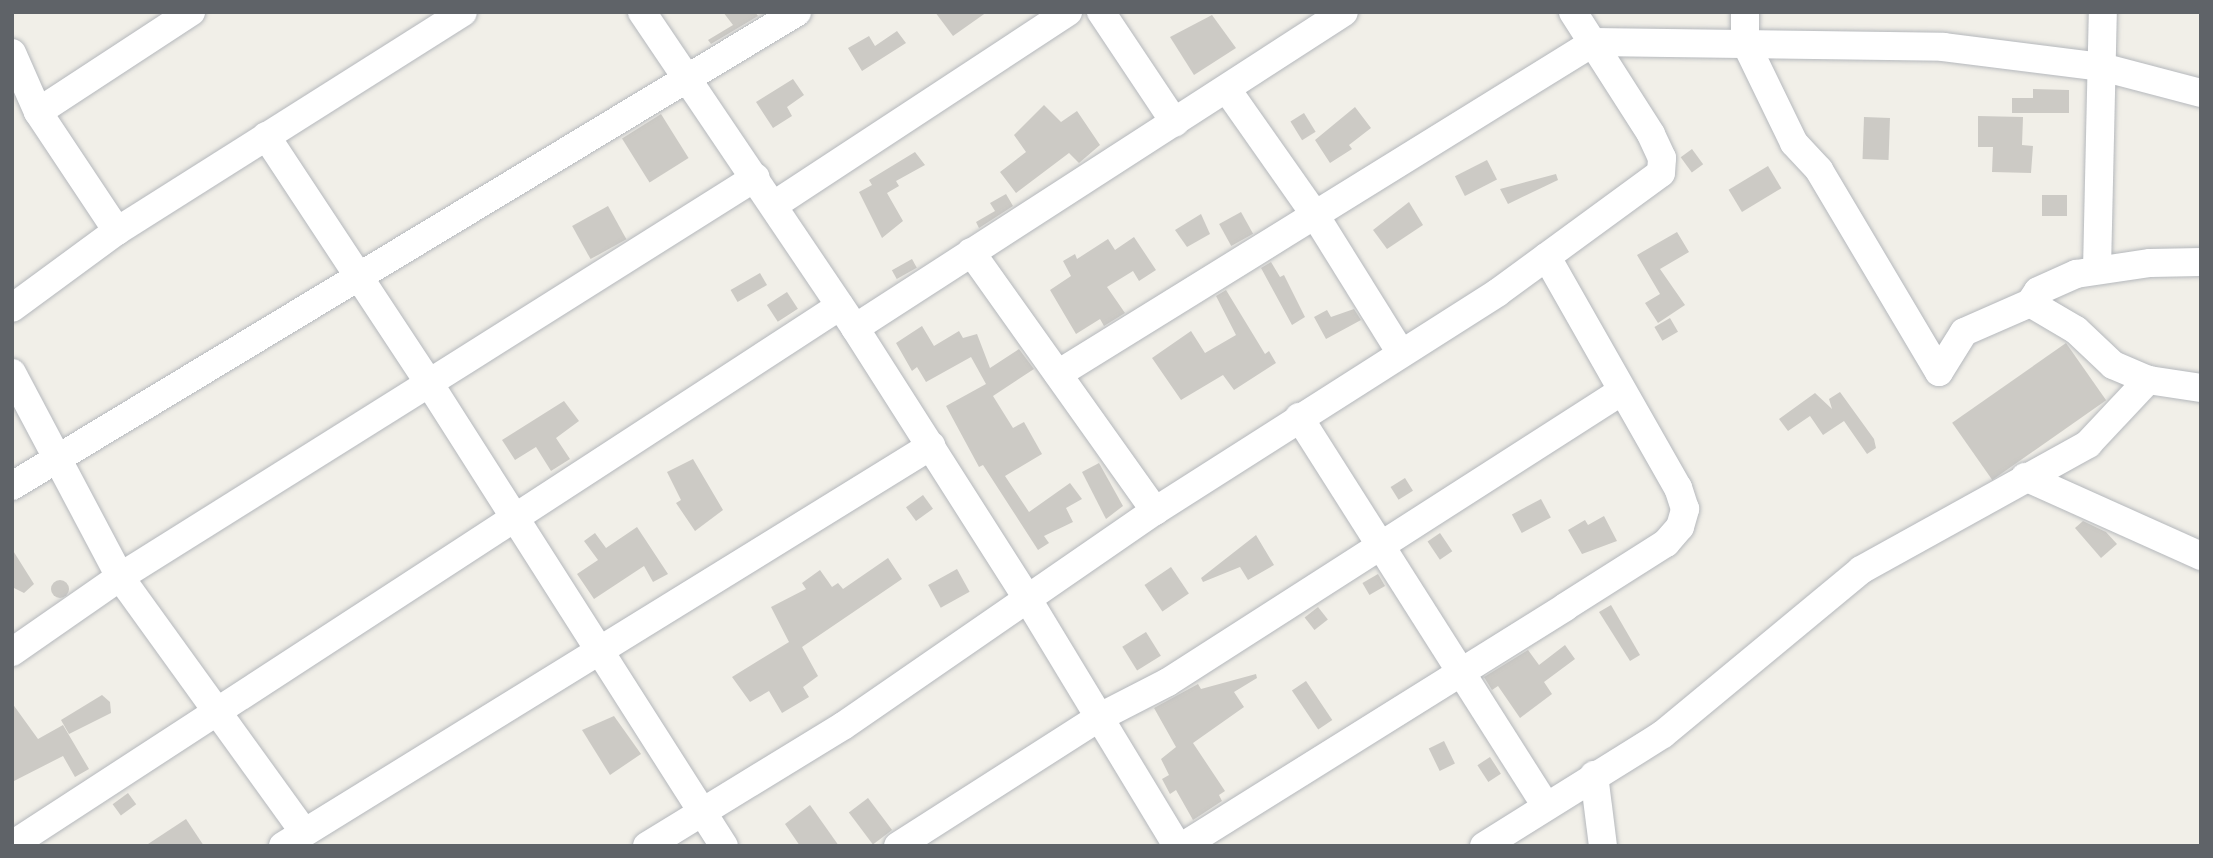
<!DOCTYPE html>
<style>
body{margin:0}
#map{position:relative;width:2213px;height:858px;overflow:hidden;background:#f1efe8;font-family:"Work Sans",sans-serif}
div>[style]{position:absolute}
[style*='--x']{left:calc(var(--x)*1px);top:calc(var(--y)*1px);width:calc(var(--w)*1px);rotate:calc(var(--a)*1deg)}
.building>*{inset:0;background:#cccac5;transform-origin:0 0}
.round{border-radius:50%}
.roads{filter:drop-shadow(0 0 2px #b5b8bc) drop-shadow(0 0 2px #b5b8bc)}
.minor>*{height:28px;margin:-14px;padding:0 14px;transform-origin:14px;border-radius:14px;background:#fff}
span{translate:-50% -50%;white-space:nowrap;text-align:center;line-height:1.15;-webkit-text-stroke:5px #fff;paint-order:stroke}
.frame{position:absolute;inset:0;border:14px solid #5f6368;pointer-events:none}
</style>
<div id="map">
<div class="building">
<div style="clip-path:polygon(723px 12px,755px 12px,758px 16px,711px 44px,708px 40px,733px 25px)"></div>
<div style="clip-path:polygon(935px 12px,987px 12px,953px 36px)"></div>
<div style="clip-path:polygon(1212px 15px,1236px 48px,1194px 75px,1170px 37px)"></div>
<div style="clip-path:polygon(897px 31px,906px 43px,862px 71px,848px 48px,869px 36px,875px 46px)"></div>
<div style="clip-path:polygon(793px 79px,804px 95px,787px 107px,792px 116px,773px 128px,756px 102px)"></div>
<div style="clip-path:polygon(2033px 89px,2069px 90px,2069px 113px,2012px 113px,2012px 98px,2033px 98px)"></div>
<div style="clip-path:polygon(1044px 105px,1061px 122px,1077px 111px,1100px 145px,1079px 163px,1069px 153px,1016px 193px,1000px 172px,1026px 152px,1014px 135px)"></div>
<div style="clip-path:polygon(1355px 107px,1371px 128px,1349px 145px,1352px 149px,1330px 163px,1315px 140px)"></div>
<div style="left:1304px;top:113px;width:22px;height:16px;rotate:58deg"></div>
<div style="left:661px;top:114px;width:52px;height:46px;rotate:58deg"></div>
<div style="clip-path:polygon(1978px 116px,2023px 117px,2022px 145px,2033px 146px,2031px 173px,1992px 172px,1993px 147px,1978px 147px)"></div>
<div style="left:1864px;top:117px;width:26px;height:42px;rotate:2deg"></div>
<div style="left:1692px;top:149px;width:19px;height:14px;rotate:54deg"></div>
<div style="clip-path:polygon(915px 152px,925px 165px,896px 181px,899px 186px,887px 193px,903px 221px,882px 238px,859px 192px,872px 185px,869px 180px)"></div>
<div style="left:1487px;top:160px;width:22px;height:36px;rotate:63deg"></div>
<div style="left:1768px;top:166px;width:26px;height:46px;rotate:59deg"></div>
<div style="clip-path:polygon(1556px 174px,1558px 180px,1508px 204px,1500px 189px)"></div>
<div style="clip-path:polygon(1006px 194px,1013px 206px,979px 228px,976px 222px,995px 211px,990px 203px)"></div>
<div style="left:2042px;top:195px;width:25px;height:21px"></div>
<div style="clip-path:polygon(1409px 202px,1423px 225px,1387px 249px,1373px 230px)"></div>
<div style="left:608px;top:206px;width:38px;height:41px;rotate:61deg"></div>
<div style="left:1241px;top:212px;width:25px;height:25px;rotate:61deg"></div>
<div style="clip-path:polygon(1201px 214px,1210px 234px,1187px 247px,1175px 230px)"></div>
<div style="clip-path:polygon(1677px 232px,1689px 252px,1660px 269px,1685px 305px,1658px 323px,1645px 303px,1660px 294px,1637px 255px)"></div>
<div style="clip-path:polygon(1134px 237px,1156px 270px,1139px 281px,1133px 271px,1107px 287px,1125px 313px,1104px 326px,1100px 319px,1076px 334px,1050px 290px,1071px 276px,1063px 261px,1075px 254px,1077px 259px,1108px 239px,1115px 250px)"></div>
<div style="left:912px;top:259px;width:10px;height:23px;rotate:61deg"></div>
<div style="clip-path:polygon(1271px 262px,1280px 277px,1284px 275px,1305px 317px,1292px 325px,1261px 268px)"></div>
<div style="left:760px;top:273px;width:14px;height:34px;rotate:60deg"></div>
<div style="clip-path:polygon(1226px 290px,1265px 354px,1269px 351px,1276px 363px,1234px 390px,1223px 375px,1181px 400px,1152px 358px,1191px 331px,1205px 353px,1236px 335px,1216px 296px)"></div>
<div style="left:787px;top:292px;width:20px;height:24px;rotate:57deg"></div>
<div style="clip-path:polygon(1354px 309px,1361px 320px,1326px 339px,1314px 317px,1327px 310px,1331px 317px)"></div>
<div style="left:1670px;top:318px;width:16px;height:18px;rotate:60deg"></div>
<div style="clip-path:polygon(922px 326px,934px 346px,959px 331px,963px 338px,977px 334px,990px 368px,1019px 349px,1034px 369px,993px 396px,1013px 428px,1024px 422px,1042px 454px,1005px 476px,1029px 512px,1070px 483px,1082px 499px,1066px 508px,1073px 522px,1044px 536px,1049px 543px,1038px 550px,983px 465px,979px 467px,946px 406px,986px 384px,971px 357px,926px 382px,917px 367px,912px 371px,896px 343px)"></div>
<div style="left:2066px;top:343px;width:70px;height:139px;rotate:55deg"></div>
<div style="clip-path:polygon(1840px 392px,1874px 439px,1876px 448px,1867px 454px,1844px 421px,1823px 435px,1810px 416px,1788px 431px,1779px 419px,1815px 393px,1832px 409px,1829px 399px)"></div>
<div style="clip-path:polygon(564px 401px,579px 421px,556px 438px,570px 459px,551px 471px,536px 447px,515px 460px,502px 440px)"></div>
<div style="clip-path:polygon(693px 459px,723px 510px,695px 531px,676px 503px,681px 500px,667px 472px)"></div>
<div style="clip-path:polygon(1099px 463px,1123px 506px,1106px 519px,1082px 472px)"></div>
<div style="left:1405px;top:478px;width:15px;height:17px;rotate:58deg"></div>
<div style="left:923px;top:495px;width:17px;height:21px;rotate:54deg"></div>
<div style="left:1541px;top:499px;width:21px;height:33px;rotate:62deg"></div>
<div style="clip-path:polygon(1604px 516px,1617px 541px,1582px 554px,1568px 530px,1585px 520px,1588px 525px)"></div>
<div style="clip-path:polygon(2083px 521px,2106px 532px,2117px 544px,2101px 558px,2075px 528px)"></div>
<div style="clip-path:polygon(637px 527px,668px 574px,653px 582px,644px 566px,594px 599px,577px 574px,598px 560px,584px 541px,595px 533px,606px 548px)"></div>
<div style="left:1440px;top:533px;width:22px;height:15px;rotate:56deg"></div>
<div style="clip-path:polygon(1256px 535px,1274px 565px,1248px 580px,1240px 567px,1203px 582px,1201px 578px)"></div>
<div style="clip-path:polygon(12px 549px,34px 584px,24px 593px,12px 587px)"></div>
<div style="clip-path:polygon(888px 558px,902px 579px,802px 647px,818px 676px,803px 687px,809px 697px,782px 713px,769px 691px,750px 702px,732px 677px,789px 642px,771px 607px,806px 589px,802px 583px,820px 570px,832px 587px,838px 583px,843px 589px)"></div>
<div style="left:1171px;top:567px;width:32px;height:32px;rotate:56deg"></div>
<div style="left:957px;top:569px;width:26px;height:33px;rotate:61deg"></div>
<div style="left:1378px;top:574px;width:14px;height:18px;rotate:60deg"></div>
<div class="round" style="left:51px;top:580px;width:18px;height:18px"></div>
<div style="clip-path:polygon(1611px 605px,1640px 655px,1630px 661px,1599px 612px)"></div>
<div style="left:1318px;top:607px;width:16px;height:17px;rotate:52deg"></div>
<div style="left:1146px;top:632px;width:28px;height:28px;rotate:58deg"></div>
<div style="clip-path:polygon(1565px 645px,1575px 659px,1544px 682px,1552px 694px,1520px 718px,1498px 686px,1492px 690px,1484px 677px,1528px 650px,1539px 665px)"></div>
<div style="clip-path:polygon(1256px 674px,1257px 678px,1234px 692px,1244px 707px,1193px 743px,1225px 791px,1219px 795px,1222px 801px,1193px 820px,1176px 790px,1170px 794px,1162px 779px,1169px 775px,1161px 759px,1176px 747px,1154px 708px,1198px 684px,1201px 689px)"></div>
<div style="left:1306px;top:681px;width:47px;height:17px;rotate:56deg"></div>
<div style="clip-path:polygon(102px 695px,110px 702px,111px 713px,69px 734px,61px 720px)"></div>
<div style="clip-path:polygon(12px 703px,38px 739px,63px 725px,89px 769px,75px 777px,63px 756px,12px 782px)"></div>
<div style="clip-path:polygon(614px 716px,641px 754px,610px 775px,582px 730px)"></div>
<div style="left:1444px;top:741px;width:25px;height:17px;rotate:64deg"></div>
<div style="left:1490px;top:757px;width:20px;height:15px;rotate:57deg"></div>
<div style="left:128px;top:793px;width:14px;height:19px;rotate:54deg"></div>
<div style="left:868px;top:798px;width:40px;height:24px;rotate:53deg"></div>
<div style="clip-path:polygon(810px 805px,839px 846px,800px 846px,785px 824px)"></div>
<div style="clip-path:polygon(186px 819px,204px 846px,145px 846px)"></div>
</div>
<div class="roads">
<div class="minor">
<div style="--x:642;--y:12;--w:381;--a:56"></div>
<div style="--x:855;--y:328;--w:320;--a:57.5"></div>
<div style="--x:1027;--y:598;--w:290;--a:58.8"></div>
<div style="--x:1101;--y:12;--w:133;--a:56.3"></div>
<div style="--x:1745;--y:12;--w:30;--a:90"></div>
<div style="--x:1745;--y:42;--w:112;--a:64.1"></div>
<div style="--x:1794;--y:143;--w:37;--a:47"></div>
<div style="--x:1819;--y:170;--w:235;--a:59.3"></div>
<div style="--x:1939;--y:372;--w:47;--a:-58"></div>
<div style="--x:1964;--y:332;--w:72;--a:-23.7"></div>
<div style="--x:2030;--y:303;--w:53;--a:30.4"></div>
<div style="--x:2076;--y:330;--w:51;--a:43.4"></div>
<div style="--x:2113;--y:365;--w:38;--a:23"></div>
<div style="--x:2148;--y:380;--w:54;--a:8.6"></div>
<div style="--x:12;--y:53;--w:64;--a:66.2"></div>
<div style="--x:38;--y:112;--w:143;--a:56.4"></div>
<div style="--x:1228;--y:91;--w:151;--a:54.9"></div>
<div style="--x:1315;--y:215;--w:163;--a:58.1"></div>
<div style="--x:38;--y:112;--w:183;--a:-33.2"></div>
<div style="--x:266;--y:136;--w:296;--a:56.6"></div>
<div style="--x:429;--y:383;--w:386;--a:-32.2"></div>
<div style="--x:774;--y:205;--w:352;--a:-33.3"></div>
<div style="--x:971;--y:252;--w:318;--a:54.6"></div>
<div style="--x:2097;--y:269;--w:257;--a:-88.7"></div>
<div style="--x:2030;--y:303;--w:14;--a:-56"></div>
<div style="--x:2038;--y:291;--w:42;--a:-24.1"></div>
<div style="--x:2076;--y:274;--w:75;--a:-8.5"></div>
<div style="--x:2150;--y:263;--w:51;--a:-1.1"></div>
<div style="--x:12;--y:308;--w:130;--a:-36.3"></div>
<div style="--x:117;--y:231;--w:409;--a:-32.3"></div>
<div style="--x:855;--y:328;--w:582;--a:-32.87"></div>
<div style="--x:12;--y:373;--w:231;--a:62.1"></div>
<div style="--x:120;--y:577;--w:314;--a:54.2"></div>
<div style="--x:1058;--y:374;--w:630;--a:-31.77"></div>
<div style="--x:1594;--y:42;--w:349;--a:0.8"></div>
<div style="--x:1943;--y:47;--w:160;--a:7.2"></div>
<div style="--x:2102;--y:67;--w:102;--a:14.7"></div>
<div style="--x:1299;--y:417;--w:459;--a:57.6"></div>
<div style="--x:2025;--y:477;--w:193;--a:24.2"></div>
<div style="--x:12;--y:486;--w:917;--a:-31.12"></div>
<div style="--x:12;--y:652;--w:131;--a:-34.8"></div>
<div style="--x:120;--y:577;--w:365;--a:-32.1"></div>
<div style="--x:429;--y:383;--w:549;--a:57.5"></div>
<div style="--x:1594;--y:775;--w:72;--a:82.8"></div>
<div style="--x:12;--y:845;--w:988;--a:-33.06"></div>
<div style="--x:283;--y:846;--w:762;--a:-31.69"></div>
<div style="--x:647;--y:846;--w:230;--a:-31.5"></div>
<div style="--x:843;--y:726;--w:379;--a:-34.6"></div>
<div style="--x:1155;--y:511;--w:406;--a:-32.5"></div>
<div style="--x:1497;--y:293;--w:203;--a:-36.2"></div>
<div style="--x:1661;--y:173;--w:15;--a:-86"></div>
<div style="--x:1662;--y:158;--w:26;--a:-115"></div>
<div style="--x:1651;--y:134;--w:145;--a:-122.6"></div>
<div style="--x:898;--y:846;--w:240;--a:-32.6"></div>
<div style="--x:1100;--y:717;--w:76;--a:-27.2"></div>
<div style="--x:1168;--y:682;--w:539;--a:-32.66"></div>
<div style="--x:1183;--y:846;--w:451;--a:-32"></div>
<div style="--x:1565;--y:607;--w:120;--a:-32.4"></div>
<div style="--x:1666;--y:543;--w:21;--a:-49"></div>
<div style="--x:1680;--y:527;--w:19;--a:-74"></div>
<div style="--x:1685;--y:509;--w:22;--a:-108"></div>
<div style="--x:1678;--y:488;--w:266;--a:-119.6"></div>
<div style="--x:1484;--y:846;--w:211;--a:-32"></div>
<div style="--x:1663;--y:734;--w:257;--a:-39.6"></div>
<div style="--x:1861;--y:570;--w:260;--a:-29"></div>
<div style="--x:2088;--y:444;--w:88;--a:-46.8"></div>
</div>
</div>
<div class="frame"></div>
</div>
